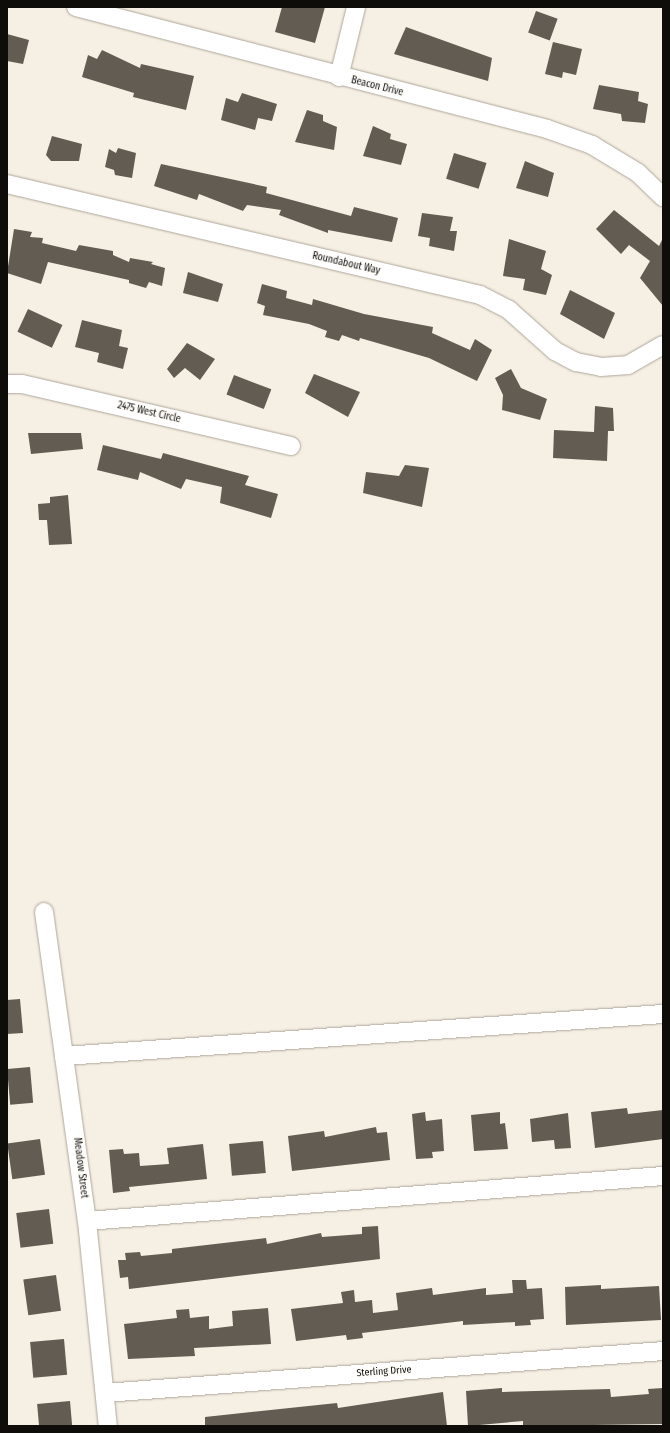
<!DOCTYPE html>
<style>
body{margin:0}
#map{position:relative;width:670px;height:1433px;overflow:hidden;background:#f6efe3;font-family:"Fira Sans Condensed",sans-serif}
div>[style]{position:absolute}
[style*='--x']{left:calc(var(--x)*1px);top:calc(var(--y)*1px);width:calc(var(--w)*1px);rotate:calc(var(--a)*1deg)}
.building>*{inset:0;background:#625c52;transform-origin:0 0}
.roads{filter:drop-shadow(0 0 1px #ada69b) drop-shadow(0 0 1px #ada69b)}
.minor>*{height:18px;margin:-9px;padding:0 9px;transform-origin:9px;border-radius:9px;background:#fff}
span{translate:-50% -50%;white-space:nowrap;text-align:center;line-height:1.15;-webkit-text-stroke:4px #fefdfa;paint-order:stroke}
.street-label{font-size:10px;color:#0f0d09}
.frame{position:absolute;inset:0;border:8px solid #0f0d09;pointer-events:none}
</style>
<div id="map">
<div class="building">
<div style="clip-path:polygon(282px 7px,325px 7px,315px 43px,275px 32px)"></div>
<div style="left:536px;top:11px;width:23px;height:23px;rotate:20deg"></div>
<div style="clip-path:polygon(406px 27px,492px 58px,488px 81px,394px 54px)"></div>
<div style="clip-path:polygon(7px 34px,29px 40px,23px 64px,7px 61px)"></div>
<div style="clip-path:polygon(553px 42px,582px 49px,576px 75px,563px 72px,562px 78px,545px 74px)"></div>
<div style="clip-path:polygon(102px 50px,140px 68px,141px 64px,194px 76px,186px 110px,133px 97px,134px 93px,82px 77px,88px 55px,97px 59px)"></div>
<div style="clip-path:polygon(599px 85px,639px 92px,638px 101px,648px 104px,645px 123px,622px 121px,621px 114px,593px 109px)"></div>
<div style="clip-path:polygon(242px 93px,277px 104px,272px 121px,258px 118px,255px 130px,221px 120px,226px 98px,238px 102px)"></div>
<div style="clip-path:polygon(307px 110px,323px 115px,323px 121px,337px 127px,334px 150px,295px 142px)"></div>
<div style="clip-path:polygon(373px 126px,391px 134px,390px 139px,407px 144px,401px 165px,363px 156px)"></div>
<div style="clip-path:polygon(52px 136px,82px 144px,79px 161px,51px 161px,46px 155px)"></div>
<div style="clip-path:polygon(118px 148px,136px 153px,132px 178px,115px 175px,114px 170px,105px 167px,109px 149px,116px 153px)"></div>
<div style="left:454px;top:153px;width:34px;height:27px;rotate:17deg"></div>
<div style="clip-path:polygon(525px 161px,554px 173px,548px 197px,516px 188px)"></div>
<div style="clip-path:polygon(161px 164px,267px 187px,266px 193px,351px 216px,354px 207px,398px 218px,392px 242px,328px 230px,328px 233px,279px 215px,281px 210px,247px 205px,243px 211px,199px 194px,197px 200px,154px 186px)"></div>
<div style="clip-path:polygon(614px 210px,659px 246px,663px 238px,663px 306px,640px 278px,650px 261px,629px 245px,621px 254px,596px 229px)"></div>
<div style="clip-path:polygon(422px 213px,453px 217px,450px 231px,457px 231px,454px 251px,429px 246px,430px 238px,418px 236px)"></div>
<div style="clip-path:polygon(14px 229px,32px 232px,30px 237px,43px 238px,42px 243px,76px 251px,79px 245px,113px 251px,113px 255px,129px 262px,130px 258px,153px 262px,151px 264px,165px 268px,162px 286px,149px 282px,146px 288px,129px 283px,129px 280px,48px 262px,41px 284px,7px 273px)"></div>
<div style="clip-path:polygon(509px 239px,546px 251px,541px 269px,552px 275px,546px 295px,523px 290px,525px 279px,503px 276px)"></div>
<div style="clip-path:polygon(188px 272px,223px 284px,218px 302px,183px 293px)"></div>
<div style="clip-path:polygon(262px 284px,287px 291px,286px 298px,312px 305px,313px 299px,364px 314px,433px 327px,432px 333px,470px 350px,475px 339px,492px 350px,477px 381px,429px 358px,360px 338px,359px 341px,342px 335px,339px 341px,325px 337px,327px 331px,309px 324px,263px 315px,265px 306px,257px 303px)"></div>
<div style="clip-path:polygon(570px 290px,615px 313px,604px 339px,560px 314px)"></div>
<div style="left:28px;top:309px;width:38px;height:25px;rotate:25deg"></div>
<div style="clip-path:polygon(82px 320px,122px 330px,119px 346px,128px 348px,123px 369px,97px 362px,99px 353px,75px 347px)"></div>
<div style="clip-path:polygon(187px 343px,215px 359px,200px 380px,185px 368px,174px 378px,167px 369px)"></div>
<div style="clip-path:polygon(511px 369px,521px 388px,547px 399px,540px 420px,502px 410px,503px 395px,495px 378px)"></div>
<div style="clip-path:polygon(314px 374px,360px 392px,348px 417px,305px 393px)"></div>
<div style="left:234px;top:375px;width:40px;height:21px;rotate:21deg"></div>
<div style="clip-path:polygon(595px 406px,613px 408px,614px 431px,608px 431px,607px 461px,553px 458px,554px 430px,594px 432px)"></div>
<div style="clip-path:polygon(28px 433px,81px 433px,83px 449px,31px 454px)"></div>
<div style="clip-path:polygon(103px 445px,161px 459px,163px 453px,249px 476px,245px 485px,278px 494px,271px 518px,220px 503px,222px 487px,186px 479px,181px 489px,140px 472px,138px 480px,97px 470px)"></div>
<div style="clip-path:polygon(405px 465px,429px 468px,422px 507px,363px 493px,366px 472px,399px 476px)"></div>
<div style="clip-path:polygon(68px 495px,72px 544px,49px 545px,47px 520px,39px 520px,38px 504px,50px 503px,50px 497px)"></div>
<div style="clip-path:polygon(20px 999px,23px 1033px,7px 1034px,7px 1000px)"></div>
<div style="left:30px;top:1067px;width:36px;height:23px;rotate:85deg"></div>
<div style="clip-path:polygon(627px 1108px,628px 1114px,663px 1110px,663px 1139px,595px 1148px,591px 1112px)"></div>
<div style="clip-path:polygon(425px 1112px,426px 1121px,442px 1119px,444px 1151px,432px 1152px,433px 1158px,416px 1159px,412px 1114px)"></div>
<div style="clip-path:polygon(500px 1112px,500px 1124px,505px 1123px,508px 1149px,474px 1151px,471px 1115px)"></div>
<div style="clip-path:polygon(568px 1113px,571px 1148px,555px 1149px,554px 1140px,532px 1142px,530px 1119px)"></div>
<div style="clip-path:polygon(376px 1127px,377px 1133px,387px 1132px,390px 1160px,292px 1171px,288px 1136px,324px 1131px,325px 1137px)"></div>
<div style="left:40px;top:1139px;width:36px;height:33px;rotate:82deg"></div>
<div style="left:263px;top:1141px;width:32px;height:34px;rotate:85deg"></div>
<div style="clip-path:polygon(203px 1144px,207px 1179px,129px 1187px,130px 1191px,113px 1193px,109px 1150px,123px 1149px,124px 1154px,139px 1153px,140px 1166px,169px 1164px,167px 1148px)"></div>
<div style="left:49px;top:1209px;width:35px;height:33px;rotate:83deg"></div>
<div style="clip-path:polygon(378px 1226px,380px 1259px,129px 1289px,128px 1277px,120px 1278px,118px 1260px,126px 1260px,125px 1253px,140px 1252px,141px 1256px,172px 1253px,172px 1249px,266px 1238px,267px 1244px,321px 1233px,322px 1237px,362px 1234px,362px 1227px)"></div>
<div style="left:56px;top:1275px;width:36px;height:33px;rotate:82deg"></div>
<div style="clip-path:polygon(512px 1280px,526px 1280px,527px 1289px,542px 1288px,544px 1319px,530px 1320px,531px 1325px,515px 1326px,515px 1322px,463px 1325px,463px 1321px,362px 1333px,363px 1338px,347px 1340px,346px 1335px,296px 1341px,291px 1309px,343px 1303px,341px 1292px,354px 1290px,355px 1302px,372px 1300px,373px 1313px,398px 1310px,396px 1293px,432px 1288px,433px 1295px,486px 1288px,486px 1295px,513px 1293px)"></div>
<div style="clip-path:polygon(601px 1285px,601px 1289px,659px 1286px,661px 1320px,566px 1325px,565px 1287px)"></div>
<div style="clip-path:polygon(268px 1308px,271px 1344px,194px 1348px,195px 1356px,128px 1359px,124px 1324px,177px 1318px,176px 1310px,189px 1309px,190px 1318px,209px 1316px,209px 1329px,233px 1326px,232px 1311px)"></div>
<div style="left:64px;top:1339px;width:36px;height:34px;rotate:85deg"></div>
<div style="clip-path:polygon(502px 1388px,502px 1392px,610px 1389px,611px 1397px,649px 1394px,648px 1389px,663px 1388px,663px 1424px,523px 1426px,523px 1421px,468px 1426px,466px 1391px)"></div>
<div style="clip-path:polygon(443px 1392px,447px 1426px,205px 1426px,205px 1417px,337px 1403px,338px 1408px)"></div>
<div style="left:70px;top:1401px;width:25px;height:33px;rotate:85deg"></div>
</div>
<div class="roads">
<div class="minor">
<div style="--x:76;--y:7;--w:487;--a:14.5"></div>
<div style="--x:547;--y:129;--w:48;--a:19.6"></div>
<div style="--x:592;--y:145;--w:54;--a:31.3"></div>
<div style="--x:638;--y:173;--w:35;--a:44"></div>
<div style="--x:339;--y:77;--w:72;--a:-76.3"></div>
<div style="--x:7;--y:184;--w:486;--a:13.2"></div>
<div style="--x:480;--y:295;--w:33;--a:27"></div>
<div style="--x:509;--y:310;--w:62;--a:41.7"></div>
<div style="--x:555;--y:351;--w:24;--a:28"></div>
<div style="--x:576;--y:362;--w:25;--a:11"></div>
<div style="--x:601;--y:367;--w:27;--a:-4"></div>
<div style="--x:628;--y:365;--w:40;--a:-29.7"></div>
<div style="--x:7;--y:384;--w:15;--a:0"></div>
<div style="--x:22;--y:384;--w:276;--a:13"></div>
<div style="--x:44;--y:912;--w:312;--a:82.1"></div>
<div style="--x:87;--y:1221;--w:206;--a:84.2"></div>
<div style="--x:64;--y:1056;--w:600;--a:-4.01"></div>
<div style="--x:87;--y:1221;--w:578;--a:-4.47"></div>
<div style="--x:105;--y:1393;--w:560;--a:-4.3"></div>
</div>
</div>
<div class="street-label">
<span style="left:377px;top:87px;rotate:14deg">Beacon Drive</span>
<span style="left:346px;top:264px;rotate:13deg">Roundabout Way</span>
<span style="left:149px;top:413px;rotate:13deg">2475 West Circle</span>
<span style="left:80px;top:1168px;rotate:83deg">Meadow Street</span>
<span style="left:384px;top:1372px;rotate:-4deg">Sterling Drive</span>
</div>
<div class="frame"></div>
</div>
